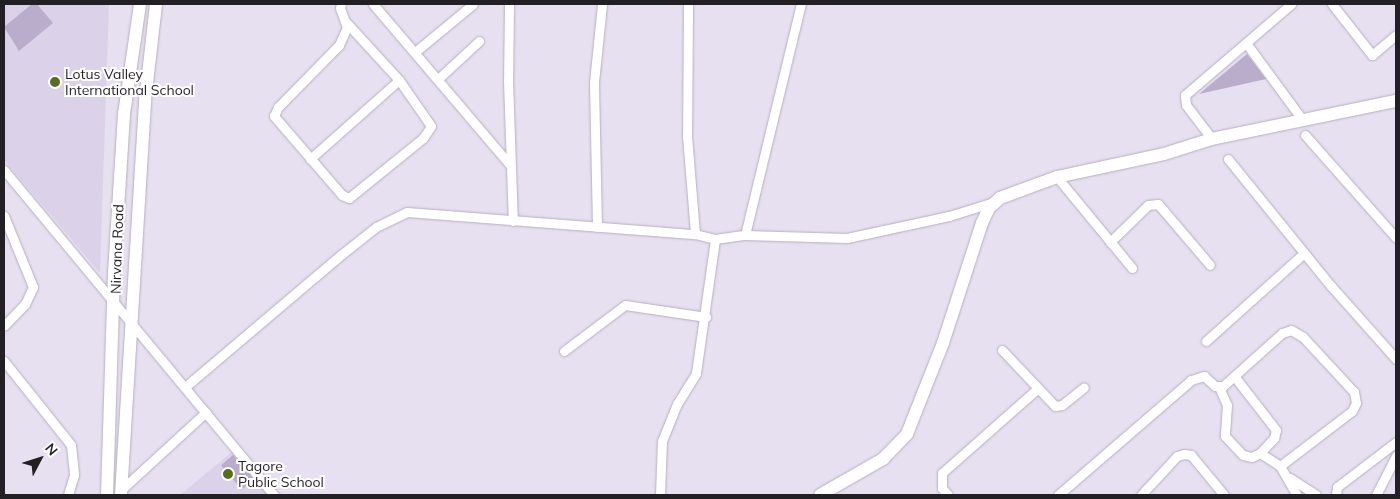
<!DOCTYPE html>
<style>
body{margin:0}
#map{position:relative;width:1400px;height:499px;overflow:hidden;background:#e7e0f1;font-family:Mulish,sans-serif}
div>[style]{position:absolute}
[style*='--x']{left:calc(var(--x)*1px);top:calc(var(--y)*1px);width:calc(var(--w)*1px);rotate:calc(var(--a)*1deg)}
.built>*{inset:0;background:#dbd1e8}
.green>*{inset:0;background:#b9adcb;transform-origin:0 0}
.roads{filter:drop-shadow(0 0 1px #b5afbf) drop-shadow(0 0 1px #b5afbf)}
.street>*{height:9px;margin:-4.5px;padding:0 4.5px;transform-origin:4.5px;border-radius:4.5px;background:#fff}
.secondary>*{height:12px;margin:-6px;padding:0 6px;transform-origin:6px;border-radius:6px;background:#fff}
.dots>*{width:14px;height:14px;translate:-50% -50%;box-sizing:border-box;border:2px solid #fff;border-radius:50%}
span{translate:-50% -50%;white-space:nowrap;text-align:center;line-height:1.15;-webkit-text-stroke:4px #fff;paint-order:stroke}
.poi-label{font-size:14px;color:#221f25}
.left{translate:0 -50%;text-align:left}
.street-label{font-size:14px;color:#221f25}
.frame{position:absolute;inset:0;border:5px solid #221f25;pointer-events:none}
.north{position:absolute;left:15px;top:434px;width:50px;height:50px;-webkit-text-stroke:4px #fff;paint-order:stroke;rotate:50deg;font-size:14px;font-weight:700;line-height:20px;text-align:center;color:#221f25}
.north::after{content:'';display:block;margin:auto;width:18px;height:22px;background:#221f25;clip-path:polygon(50% 0,100% 100%,50% 72%,0 100%)}
</style>
<div id="map">
<div class="built">
<div style="clip-path:polygon(4px 4px,109px 4px,100px 273px,4px 160px)"></div>
<div style="clip-path:polygon(232px 452px,268px 495px,180px 495px)"></div>
</div>
<div class="green">
<div style="clip-path:polygon(32px 4px,37px 4px,53px 23px,19px 51px,4px 27px)"></div>
<div style="clip-path:polygon(1247px 54px,1266px 79px,1199px 94px)"></div>
<div style="left:233px;top:455px;width:32px;height:16px;rotate:49deg"></div>
</div>
<div class="roads">
<div class="street">
<div style="--x:341;--y:4;--w:4;--a:104"></div>
<div style="--x:340;--y:8;--w:20;--a:70"></div>
<div style="--x:347;--y:27;--w:20;--a:114"></div>
<div style="--x:339;--y:45;--w:87;--a:134.5"></div>
<div style="--x:278;--y:107;--w:10;--a:114"></div>
<div style="--x:274;--y:116;--w:104;--a:49.3"></div>
<div style="--x:342;--y:195;--w:8;--a:23"></div>
<div style="--x:349;--y:198;--w:95;--a:-39"></div>
<div style="--x:423;--y:138;--w:14;--a:-56"></div>
<div style="--x:431;--y:126;--w:56;--a:-124.8"></div>
<div style="--x:399;--y:80;--w:80;--a:-132.5"></div>
<div style="--x:373;--y:4;--w:211;--a:49.6"></div>
<div style="--x:509;--y:4;--w:77;--a:90.7"></div>
<div style="--x:508;--y:81;--w:140;--a:88"></div>
<div style="--x:688;--y:4;--w:132;--a:90.4"></div>
<div style="--x:687;--y:136;--w:98;--a:85.3"></div>
<div style="--x:1332;--y:4;--w:65;--a:51.9"></div>
<div style="--x:1372;--y:55;--w:31;--a:-40"></div>
<div style="--x:1246;--y:43;--w:93;--a:53.7"></div>
<div style="--x:415;--y:52;--w:75;--a:-39.6"></div>
<div style="--x:438;--y:79;--w:56;--a:-42.8"></div>
<div style="--x:1305;--y:135;--w:137;--a:48.5"></div>
<div style="--x:1212;--y:139;--w:43;--a:-127.4"></div>
<div style="--x:1186;--y:105;--w:10;--a:-96"></div>
<div style="--x:1185;--y:95;--w:140;--a:-40.6"></div>
<div style="--x:310;--y:159;--w:119;--a:-41.6"></div>
<div style="--x:1228;--y:159;--w:164;--a:51"></div>
<div style="--x:1331;--y:286;--w:98;--a:48.3"></div>
<div style="--x:4;--y:170;--w:423;--a:50.3"></div>
<div style="--x:1057;--y:177;--w:118;--a:50.5"></div>
<div style="--x:4;--y:216;--w:77;--a:67.8"></div>
<div style="--x:33;--y:287;--w:19;--a:115"></div>
<div style="--x:25;--y:304;--w:30;--a:134"></div>
<div style="--x:597;--y:227;--w:145;--a:-91.2"></div>
<div style="--x:594;--y:82;--w:78;--a:-84.1"></div>
<div style="--x:745;--y:235;--w:238;--a:-76.4"></div>
<div style="--x:1110;--y:242;--w:53;--a:-44.2"></div>
<div style="--x:1148;--y:205;--w:10;--a:-6"></div>
<div style="--x:1158;--y:204;--w:80;--a:49.6"></div>
<div style="--x:1206;--y:341;--w:132;--a:-41.9"></div>
<div style="--x:1002;--y:350;--w:77;--a:46.6"></div>
<div style="--x:1055;--y:406;--w:7;--a:-8"></div>
<div style="--x:1062;--y:405;--w:28;--a:-39"></div>
<div style="--x:564;--y:351;--w:76;--a:-37"></div>
<div style="--x:625;--y:305;--w:82;--a:8.4"></div>
<div style="--x:4;--y:361;--w:107;--a:51.4"></div>
<div style="--x:71;--y:445;--w:30;--a:84"></div>
<div style="--x:74;--y:475;--w:21;--a:107"></div>
<div style="--x:185;--y:387;--w:206;--a:-40.3"></div>
<div style="--x:342;--y:254;--w:43;--a:-38.5"></div>
<div style="--x:376;--y:227;--w:34;--a:-26"></div>
<div style="--x:407;--y:212;--w:289;--a:4.4"></div>
<div style="--x:695;--y:234;--w:21;--a:14"></div>
<div style="--x:715;--y:239;--w:30;--a:-8"></div>
<div style="--x:745;--y:235;--w:102;--a:1.7"></div>
<div style="--x:847;--y:238;--w:104;--a:-12.2"></div>
<div style="--x:949;--y:216;--w:47;--a:-17.3"></div>
<div style="--x:1219;--y:387;--w:20;--a:66"></div>
<div style="--x:1227;--y:405;--w:31;--a:94"></div>
<div style="--x:1225;--y:436;--w:26;--a:47"></div>
<div style="--x:1243;--y:455;--w:9;--a:13"></div>
<div style="--x:1252;--y:457;--w:9;--a:-27"></div>
<div style="--x:1260;--y:453;--w:21;--a:-47"></div>
<div style="--x:1274;--y:438;--w:8;--a:-76"></div>
<div style="--x:1276;--y:430;--w:68;--a:-127.9"></div>
<div style="--x:1260;--y:453;--w:24;--a:33"></div>
<div style="--x:1290;--y:478;--w:31;--a:33"></div>
<div style="--x:121;--y:490;--w:115;--a:-42.5"></div>
<div style="--x:660;--y:495;--w:54;--a:-87.9"></div>
<div style="--x:662;--y:441;--w:40;--a:-68"></div>
<div style="--x:677;--y:404;--w:36;--a:-58"></div>
<div style="--x:696;--y:373;--w:135;--a:-81.9"></div>
<div style="--x:948;--y:495;--w:9;--a:-131"></div>
<div style="--x:942;--y:488;--w:15;--a:-90"></div>
<div style="--x:942;--y:473;--w:127;--a:-41.5"></div>
<div style="--x:1058;--y:495;--w:176;--a:-40.8"></div>
<div style="--x:1191;--y:380;--w:14;--a:-17"></div>
<div style="--x:1204;--y:376;--w:15;--a:42"></div>
<div style="--x:1215;--y:386;--w:8;--a:0"></div>
<div style="--x:1223;--y:386;--w:79;--a:-41.9"></div>
<div style="--x:1282;--y:333;--w:9;--a:-18"></div>
<div style="--x:1291;--y:330;--w:14;--a:30"></div>
<div style="--x:1303;--y:337;--w:75;--a:47.2"></div>
<div style="--x:1354;--y:392;--w:11;--a:80"></div>
<div style="--x:1356;--y:403;--w:9;--a:117"></div>
<div style="--x:1352;--y:411;--w:91;--a:142.6"></div>
<div style="--x:1280;--y:466;--w:34;--a:60"></div>
<div style="--x:1141;--y:495;--w:53;--a:-47.3"></div>
<div style="--x:1177;--y:456;--w:7;--a:-16"></div>
<div style="--x:1184;--y:454;--w:7;--a:8"></div>
<div style="--x:1191;--y:455;--w:52;--a:50.5"></div>
<div style="--x:1336;--y:495;--w:8;--a:-83"></div>
<div style="--x:1337;--y:487;--w:74;--a:-37.3"></div>
<div style="--x:1376;--y:495;--w:44;--a:-62.9"></div>
</div>
<div class="secondary">
<div style="--x:107;--y:495;--w:222;--a:-88.2"></div>
<div style="--x:114;--y:273;--w:159;--a:-86.4"></div>
<div style="--x:124;--y:114;--w:111;--a:-81.7"></div>
<div style="--x:121;--y:495;--w:404;--a:-86.5"></div>
<div style="--x:146;--y:92;--w:89;--a:-83.5"></div>
<div style="--x:820;--y:495;--w:73;--a:-29.7"></div>
<div style="--x:883;--y:459;--w:35;--a:-46"></div>
<div style="--x:907;--y:434;--w:98;--a:-68.4"></div>
<div style="--x:943;--y:343;--w:126;--a:-72"></div>
<div style="--x:982;--y:223;--w:17;--a:-65"></div>
<div style="--x:989;--y:208;--w:15;--a:-42"></div>
<div style="--x:1000;--y:198;--w:61;--a:-20.2"></div>
<div style="--x:1057;--y:177;--w:109;--a:-12.1"></div>
<div style="--x:1164;--y:154;--w:50;--a:-17.4"></div>
<div style="--x:1212;--y:139;--w:188;--a:-11.7"></div>
</div>
</div>
<div class="dots">
<div style="left:55px;top:82px;background:#576e1f"></div>
<div style="left:228px;top:474px;background:#576e1f"></div>
</div>
<div class="poi-label">
<span class="left" style="left:65px;top:82px">Lotus Valley<br>International School</span>
<span class="left" style="left:238px;top:474px">Tagore<br>Public School</span>
</div>
<div class="street-label">
<span style="left:117px;top:249px;rotate:-88deg">Nirvana Road</span>
</div>
<div class="frame"></div>
<div class="north">N</div>
</div>
